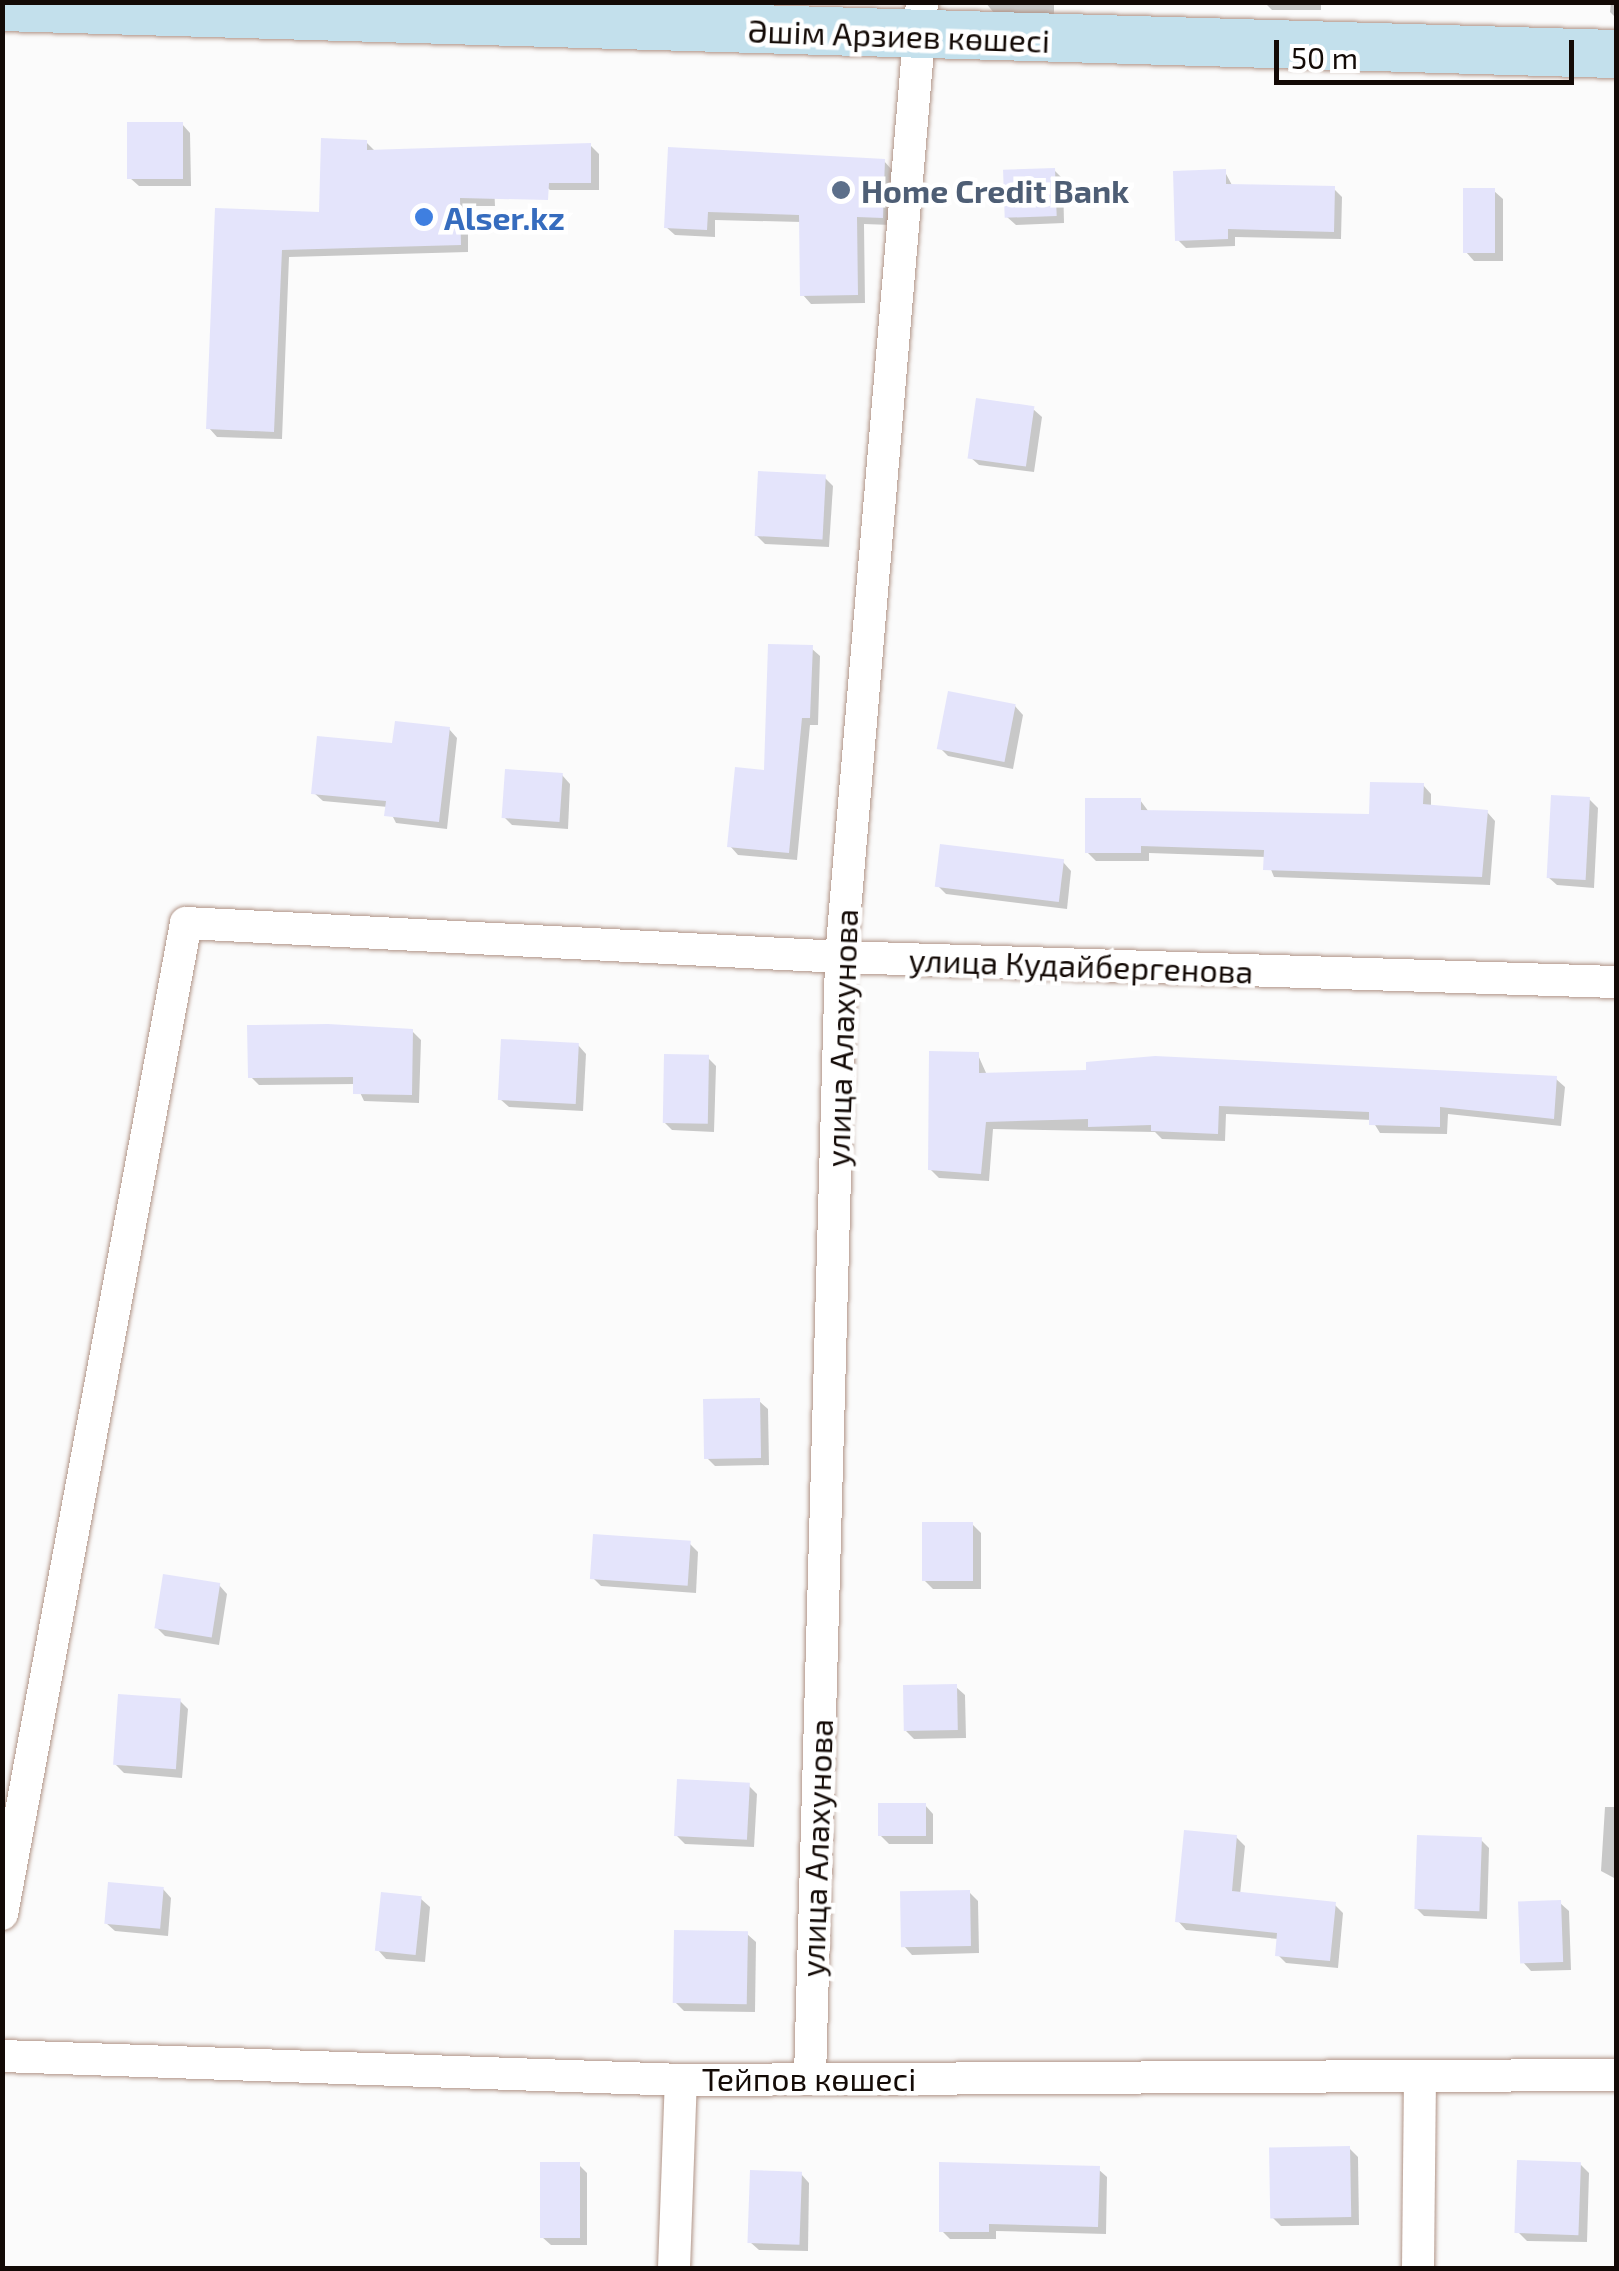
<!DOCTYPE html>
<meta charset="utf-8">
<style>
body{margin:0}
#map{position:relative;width:1619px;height:2271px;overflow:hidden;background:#fbfbfb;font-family:"Exo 2",sans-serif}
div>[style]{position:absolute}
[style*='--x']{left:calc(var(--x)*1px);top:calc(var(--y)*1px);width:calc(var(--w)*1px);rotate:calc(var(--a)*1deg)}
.shadow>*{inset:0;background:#0003}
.building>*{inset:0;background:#e4e4fb;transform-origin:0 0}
.roads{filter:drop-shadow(0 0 2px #b19588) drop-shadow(0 0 2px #b19588)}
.minor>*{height:32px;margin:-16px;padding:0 16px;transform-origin:16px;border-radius:16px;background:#fff}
.secondary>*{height:48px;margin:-24px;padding:0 24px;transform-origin:24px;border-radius:24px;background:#c3e0ec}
.dots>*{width:28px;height:28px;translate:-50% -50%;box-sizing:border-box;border:5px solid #fff;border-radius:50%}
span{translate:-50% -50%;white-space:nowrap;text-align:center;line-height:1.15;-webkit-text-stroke:9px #fff;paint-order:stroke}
.street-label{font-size:32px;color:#130a06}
.service-label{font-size:32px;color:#4e5e75;font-weight:700}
.left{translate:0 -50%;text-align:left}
.shop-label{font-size:32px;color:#366cbe;font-weight:700}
.frame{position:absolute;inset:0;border:5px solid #130a06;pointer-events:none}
.scale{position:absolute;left:1274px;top:40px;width:300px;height:45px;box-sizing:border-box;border:5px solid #130a06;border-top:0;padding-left:12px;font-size:30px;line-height:35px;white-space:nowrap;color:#130a06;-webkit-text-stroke:8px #fff;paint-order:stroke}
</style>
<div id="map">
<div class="shadow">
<div style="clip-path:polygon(985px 2px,1054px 2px,1054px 27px,1004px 25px)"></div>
<div style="clip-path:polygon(1264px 2px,1321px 2px,1321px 10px,1272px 10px)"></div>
<div style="clip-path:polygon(1611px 2px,1616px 2px,1616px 18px,1610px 12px)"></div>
<div style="clip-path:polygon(182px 124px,190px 133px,191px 186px,139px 186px,130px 178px)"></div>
<div style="clip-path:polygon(366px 142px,375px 151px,493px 161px,495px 206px,468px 206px,468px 252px,289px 257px,282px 439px,217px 437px,209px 428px,217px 210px,321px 214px)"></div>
<div style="clip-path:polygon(590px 145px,599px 154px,599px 190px,550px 190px,541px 182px)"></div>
<div style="clip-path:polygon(670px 150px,884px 161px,892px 170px,891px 225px,864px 224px,865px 303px,811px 304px,803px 295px,802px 222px,715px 220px,715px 237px,675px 235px,666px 227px)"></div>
<div style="clip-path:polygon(1054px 170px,1063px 179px,1064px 223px,1016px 225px,1007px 217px)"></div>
<div style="clip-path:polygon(1225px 172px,1233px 187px,1334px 189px,1342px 197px,1341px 239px,1235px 237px,1235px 246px,1186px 248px,1177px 239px)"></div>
<div style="clip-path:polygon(1494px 191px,1503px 199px,1503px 261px,1474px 261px,1466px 252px)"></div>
<div style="clip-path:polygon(1033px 409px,1042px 417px,1034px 472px,979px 465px,970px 457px)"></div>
<div style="clip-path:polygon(825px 478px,833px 486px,829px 547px,765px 544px,756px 535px)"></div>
<div style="clip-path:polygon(811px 648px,820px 656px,818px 725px,810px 725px,797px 860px,738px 855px,730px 846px,766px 773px)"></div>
<div style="clip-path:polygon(1015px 706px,1023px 715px,1013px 769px,948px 756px,940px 748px)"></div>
<div style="clip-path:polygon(449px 729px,457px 738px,447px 829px,396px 823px,388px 807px,323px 801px,314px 793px,394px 746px)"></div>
<div style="clip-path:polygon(562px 775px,570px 784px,568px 829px,512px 825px,504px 817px)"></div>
<div style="clip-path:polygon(1423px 785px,1431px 794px,1431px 808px,1487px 812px,1495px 821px,1490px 885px,1274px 877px,1266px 857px,1149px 853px,1149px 861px,1096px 861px,1087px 852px,1140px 800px,1149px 812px,1371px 817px)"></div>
<div style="clip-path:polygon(1589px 799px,1598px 808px,1594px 888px,1557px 885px,1548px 877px)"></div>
<div style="clip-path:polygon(1063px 862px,1071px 871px,1067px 909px,946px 894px,938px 886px)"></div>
<div style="clip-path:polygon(412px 1031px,421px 1040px,419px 1103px,364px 1101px,356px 1084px,259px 1085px,251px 1077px)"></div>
<div style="clip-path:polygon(578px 1045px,586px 1054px,583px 1111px,509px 1107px,500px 1099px)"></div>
<div style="clip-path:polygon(978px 1055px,987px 1075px,1556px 1079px,1565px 1087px,1561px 1126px,1448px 1114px,1447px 1134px,1380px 1133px,1372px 1120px,1226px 1114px,1225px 1141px,1162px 1139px,1155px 1132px,993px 1129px,989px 1181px,939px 1178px,930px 1169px)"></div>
<div style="clip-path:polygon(708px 1058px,716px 1066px,714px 1132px,672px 1130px,664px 1122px)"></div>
<div style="clip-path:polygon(759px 1401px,768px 1409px,769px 1465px,715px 1466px,707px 1458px)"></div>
<div style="clip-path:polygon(972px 1524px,981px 1533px,981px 1589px,933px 1589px,924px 1580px)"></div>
<div style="clip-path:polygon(690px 1544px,698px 1552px,696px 1593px,601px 1586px,593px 1578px)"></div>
<div style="clip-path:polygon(219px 1585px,227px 1594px,219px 1645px,165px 1636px,156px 1627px)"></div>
<div style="clip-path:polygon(956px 1687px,965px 1695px,966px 1738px,914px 1739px,906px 1731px)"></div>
<div style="clip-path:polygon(180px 1701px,188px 1709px,182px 1778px,124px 1773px,115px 1764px)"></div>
<div style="clip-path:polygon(749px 1786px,757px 1794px,754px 1847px,685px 1844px,676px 1835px)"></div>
<div style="clip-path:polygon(925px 1805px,933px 1814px,933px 1844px,889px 1844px,880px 1835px)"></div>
<div style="clip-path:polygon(1605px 1807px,1616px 1807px,1616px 1879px,1601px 1871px)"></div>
<div style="clip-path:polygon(1236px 1837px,1245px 1846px,1240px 1895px,1334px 1904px,1343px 1913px,1338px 1968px,1286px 1963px,1278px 1955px,1279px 1939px,1186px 1930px,1178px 1921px)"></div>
<div style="clip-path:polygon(1481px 1840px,1489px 1848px,1487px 1919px,1424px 1916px,1416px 1908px)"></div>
<div style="clip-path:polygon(163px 1889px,171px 1898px,168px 1936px,115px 1931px,106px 1923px)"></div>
<div style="clip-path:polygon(969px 1892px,978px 1901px,979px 1953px,912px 1955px,904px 1946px)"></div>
<div style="clip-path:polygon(421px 1899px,430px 1907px,425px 1962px,386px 1959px,378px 1950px)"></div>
<div style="clip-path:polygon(1560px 1903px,1569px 1911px,1571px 1970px,1531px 1971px,1523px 1962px)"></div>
<div style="clip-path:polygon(747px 1934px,756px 1942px,755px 2012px,684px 2011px,675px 2002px)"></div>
<div style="clip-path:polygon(1349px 2148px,1358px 2157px,1359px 2225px,1281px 2226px,1273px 2218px)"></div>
<div style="clip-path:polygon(1580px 2164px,1589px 2173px,1587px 2242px,1527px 2241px,1518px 2232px)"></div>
<div style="clip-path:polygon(579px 2165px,587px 2173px,587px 2245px,551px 2245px,542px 2237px)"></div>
<div style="clip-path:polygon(1098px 2169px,1107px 2177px,1106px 2234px,996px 2231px,996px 2239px,950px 2239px,942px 2231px)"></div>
<div style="clip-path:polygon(801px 2174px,809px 2183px,808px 2251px,759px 2250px,750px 2242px)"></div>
</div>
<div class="building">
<div style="left:127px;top:122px;width:56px;height:57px"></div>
<div style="clip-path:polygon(321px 138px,367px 140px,367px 150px,591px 143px,591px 183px,549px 183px,548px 200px,460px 198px,461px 245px,282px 250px,274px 432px,206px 429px,215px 208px,319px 212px)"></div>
<div style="clip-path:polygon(668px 147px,885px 159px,883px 218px,857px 217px,858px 295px,800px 296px,799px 215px,708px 212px,707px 230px,664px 228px)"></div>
<div style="left:1055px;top:168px;width:48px;height:52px;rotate:88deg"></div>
<div style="clip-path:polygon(1226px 169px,1226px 184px,1335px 186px,1334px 232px,1228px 229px,1228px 239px,1175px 241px,1173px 171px)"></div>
<div style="left:1463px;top:188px;width:32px;height:65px"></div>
<div style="left:976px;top:398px;width:59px;height:61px;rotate:8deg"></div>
<div style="left:758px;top:471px;width:68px;height:65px;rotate:3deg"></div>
<div style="clip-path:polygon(768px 644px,813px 645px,810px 718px,802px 718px,789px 853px,727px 847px,735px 767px,764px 770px)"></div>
<div style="left:948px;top:691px;width:69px;height:59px;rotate:11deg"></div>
<div style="clip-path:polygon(395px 721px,450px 727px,439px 822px,384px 816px,386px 801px,311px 794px,317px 736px,392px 743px)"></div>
<div style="left:505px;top:769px;width:58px;height:49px;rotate:4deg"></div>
<div style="clip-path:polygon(1370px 782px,1424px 783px,1423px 804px,1488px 810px,1482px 877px,1263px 870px,1264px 850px,1141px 846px,1141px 853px,1085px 853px,1085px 798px,1141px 798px,1141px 810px,1369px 814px)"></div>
<div style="left:1551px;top:795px;width:39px;height:83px;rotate:3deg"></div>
<div style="left:940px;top:844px;width:125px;height:43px;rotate:7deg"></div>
<div style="clip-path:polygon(328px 1024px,413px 1029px,412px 1095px,353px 1094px,353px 1077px,248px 1078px,247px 1025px)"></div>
<div style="left:501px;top:1039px;width:78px;height:61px;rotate:3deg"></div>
<div style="clip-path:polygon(929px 1051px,979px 1052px,979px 1073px,1086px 1070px,1086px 1062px,1155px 1056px,1557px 1076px,1554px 1119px,1440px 1107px,1440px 1127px,1369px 1125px,1369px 1112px,1219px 1106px,1218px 1134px,1151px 1131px,1151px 1125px,1088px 1127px,1088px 1119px,986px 1122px,981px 1174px,928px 1170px)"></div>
<div style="left:664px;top:1054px;width:45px;height:69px;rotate:1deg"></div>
<div style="left:760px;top:1398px;width:60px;height:57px;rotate:89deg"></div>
<div style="left:922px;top:1522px;width:51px;height:59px"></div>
<div style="left:593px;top:1534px;width:98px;height:45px;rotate:4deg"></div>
<div style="left:163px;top:1574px;width:58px;height:55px;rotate:9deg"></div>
<div style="left:957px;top:1684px;width:46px;height:54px;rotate:89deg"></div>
<div style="left:118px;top:1694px;width:63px;height:71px;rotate:4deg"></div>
<div style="left:677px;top:1779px;width:73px;height:57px;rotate:3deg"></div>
<div style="left:878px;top:1803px;width:48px;height:33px"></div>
<div style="clip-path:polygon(1184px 1830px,1237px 1835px,1232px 1891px,1336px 1902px,1330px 1961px,1275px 1956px,1277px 1933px,1175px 1922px)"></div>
<div style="left:1417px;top:1835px;width:65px;height:74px;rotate:2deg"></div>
<div style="left:108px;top:1882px;width:56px;height:42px;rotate:5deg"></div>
<div style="left:970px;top:1890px;width:56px;height:70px;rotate:89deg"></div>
<div style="left:381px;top:1892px;width:41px;height:59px;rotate:6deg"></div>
<div style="left:1561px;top:1900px;width:62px;height:43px;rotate:88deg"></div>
<div style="left:674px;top:1930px;width:74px;height:73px;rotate:1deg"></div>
<div style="left:1350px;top:2146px;width:71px;height:81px;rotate:89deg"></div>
<div style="left:1517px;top:2160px;width:64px;height:73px;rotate:2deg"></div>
<div style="left:540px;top:2162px;width:40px;height:76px"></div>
<div style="clip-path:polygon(939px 2162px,1100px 2166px,1098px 2227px,989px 2224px,989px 2232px,939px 2232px)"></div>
<div style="left:750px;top:2170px;width:52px;height:73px;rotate:2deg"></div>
</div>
<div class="roads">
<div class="minor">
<div style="--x:2;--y:1914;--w:1008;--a:-79.48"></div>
<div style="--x:186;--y:923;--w:656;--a:2.97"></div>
<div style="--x:841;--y:957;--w:775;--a:1.85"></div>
<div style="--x:2;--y:2056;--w:679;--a:2.02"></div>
<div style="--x:681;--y:2080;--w:935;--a:-0.31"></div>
<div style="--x:810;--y:2077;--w:1120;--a:-88.41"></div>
<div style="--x:841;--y:957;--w:958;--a:-85.15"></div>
<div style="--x:674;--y:2268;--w:188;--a:-87.9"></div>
<div style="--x:1418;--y:2268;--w:188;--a:-89.4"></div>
</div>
<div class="secondary">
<div style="--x:2;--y:7;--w:1615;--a:1.67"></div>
</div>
</div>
<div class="dots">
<div style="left:841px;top:190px;background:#5c6f8a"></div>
<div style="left:424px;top:217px;background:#3f7fe0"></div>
</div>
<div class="street-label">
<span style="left:899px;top:35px;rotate:2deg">Әшім Арзиев көшесі</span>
<span style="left:1081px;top:965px;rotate:2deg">улица Кудайбергенова</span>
<span style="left:841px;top:1038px;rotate:-88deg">улица Алахунова</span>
<span style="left:816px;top:1848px;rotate:-88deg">улица Алахунова</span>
<span style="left:809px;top:2078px">Тейпов көшесі</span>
</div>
<div class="service-label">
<span class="left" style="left:861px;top:190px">Home Credit Bank</span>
</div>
<div class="shop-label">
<span class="left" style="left:444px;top:217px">Alser.kz</span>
</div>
<div class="frame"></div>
<div class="scale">50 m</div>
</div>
